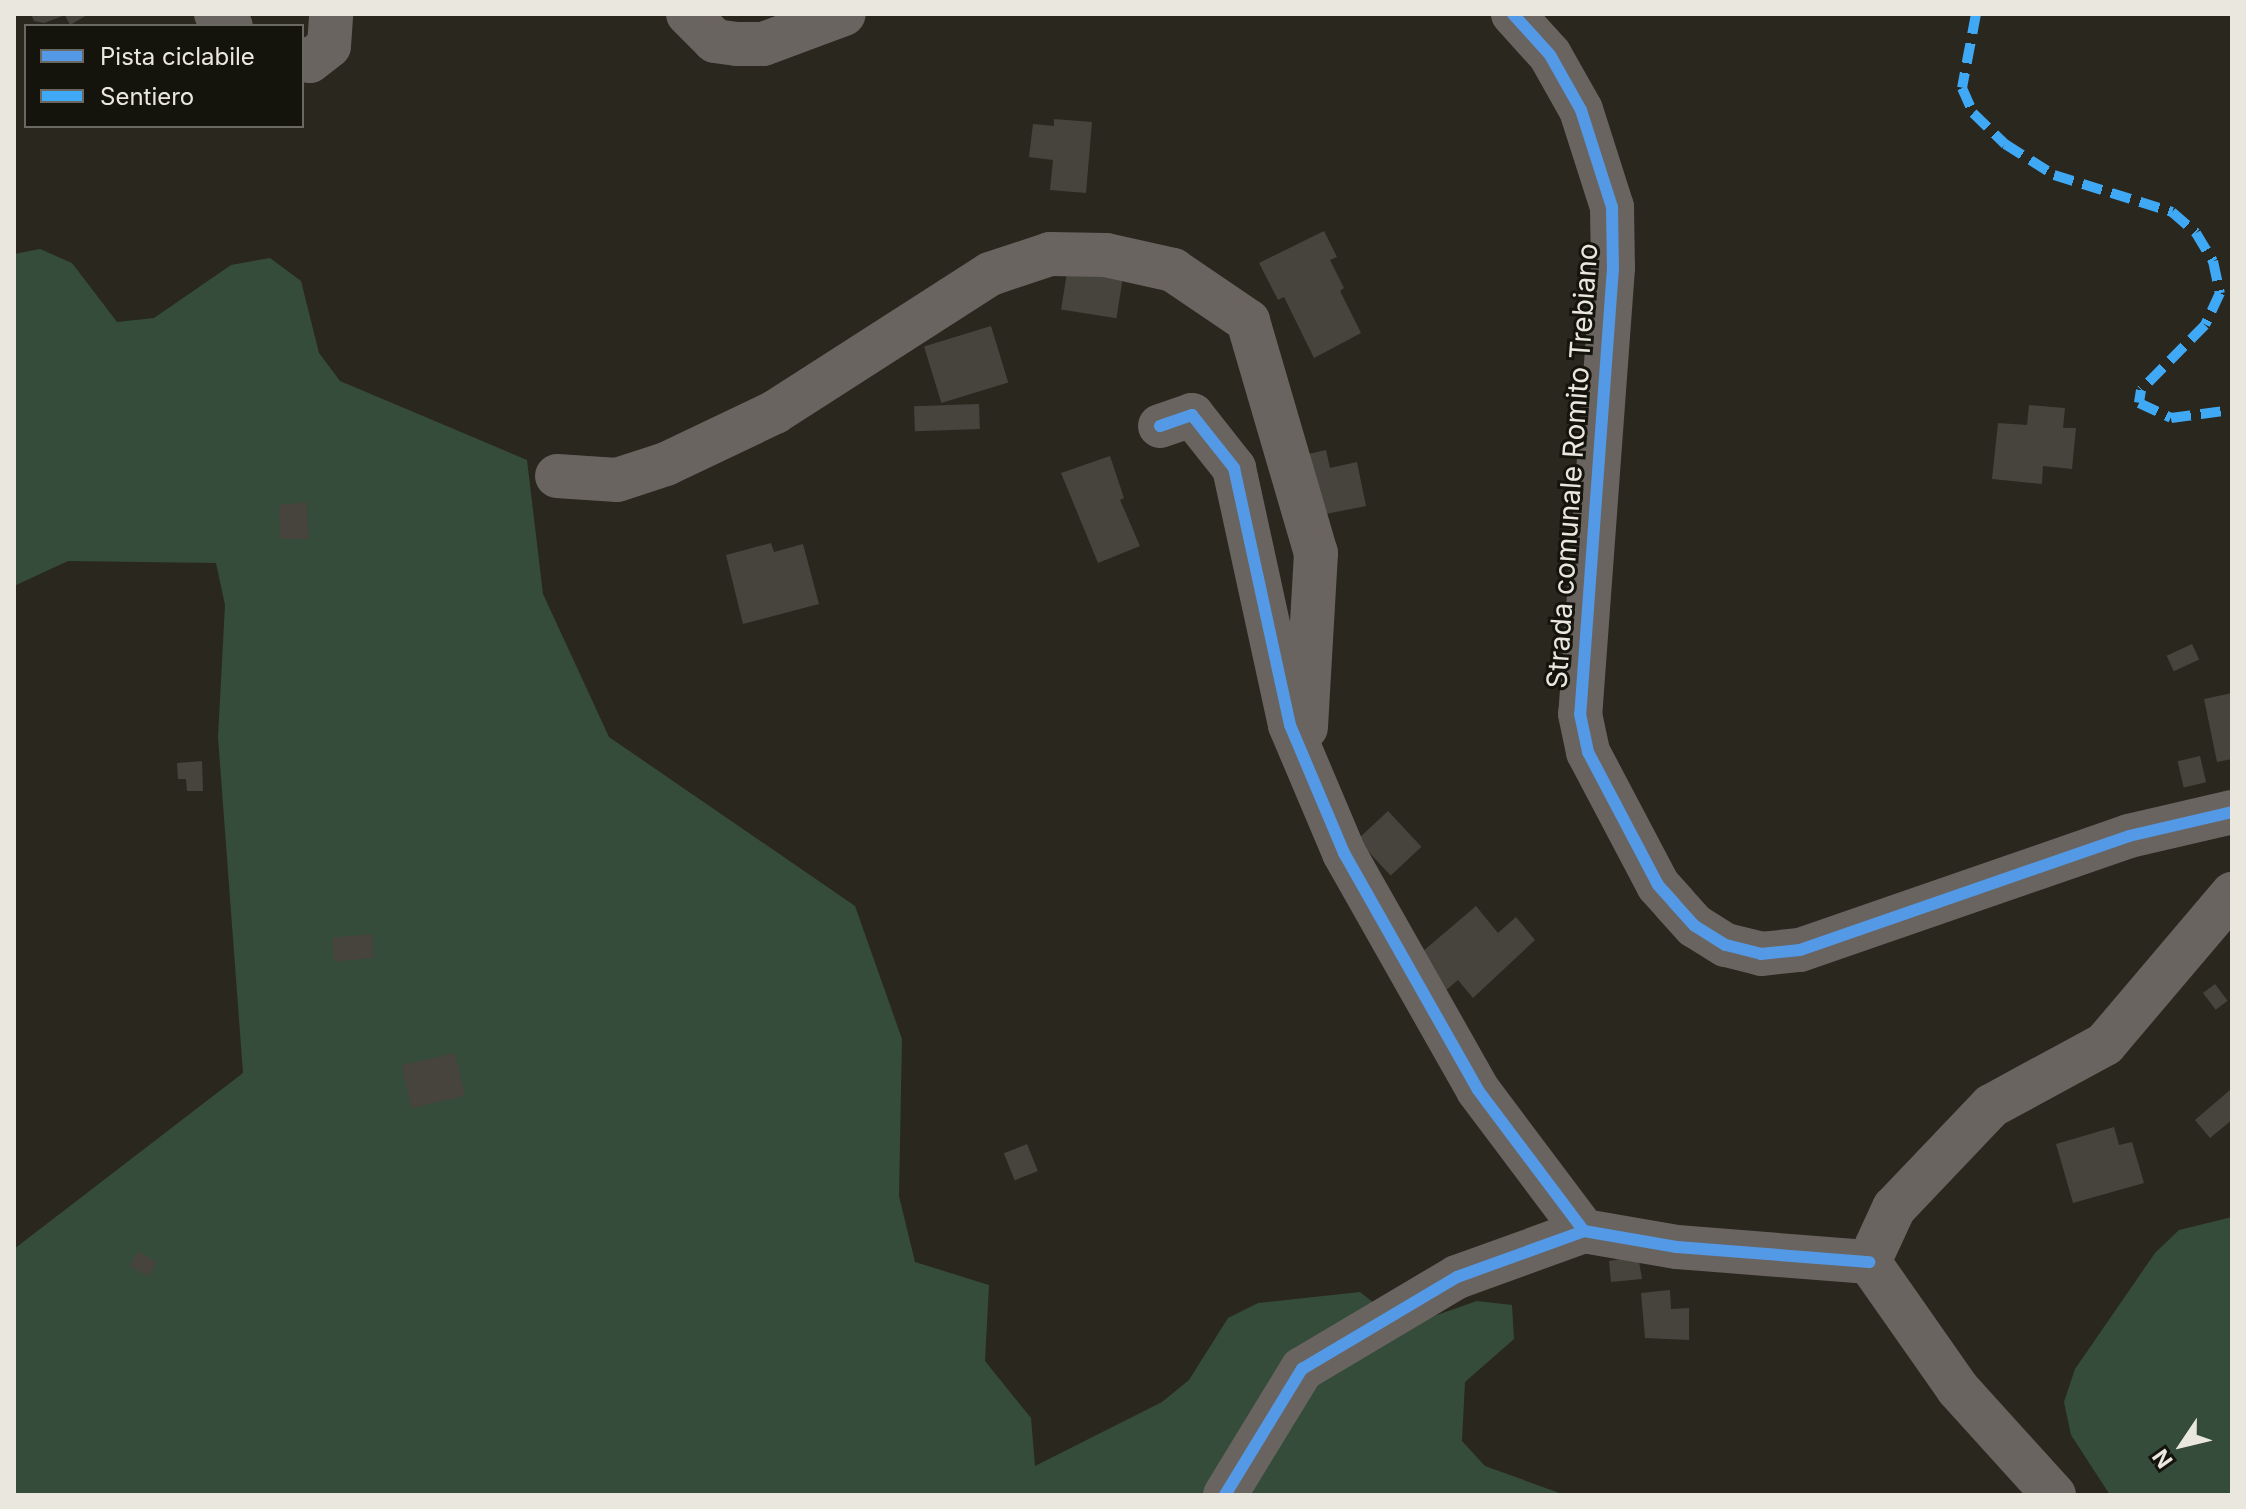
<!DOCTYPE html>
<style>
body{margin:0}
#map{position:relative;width:2246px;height:1509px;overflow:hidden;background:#2a271f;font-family:Inter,sans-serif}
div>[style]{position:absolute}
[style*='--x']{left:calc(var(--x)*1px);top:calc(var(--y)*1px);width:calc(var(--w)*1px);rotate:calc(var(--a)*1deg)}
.green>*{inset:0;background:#354c3a}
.building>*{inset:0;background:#46443c;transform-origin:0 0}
.minor>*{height:44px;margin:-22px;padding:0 22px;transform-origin:22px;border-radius:22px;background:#6a6460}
.quiet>*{height:10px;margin-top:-5px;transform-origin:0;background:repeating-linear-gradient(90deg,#3fa9f5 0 20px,transparent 0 30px)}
.cycleway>*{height:12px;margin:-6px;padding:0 6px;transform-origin:6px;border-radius:6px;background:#5399e6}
span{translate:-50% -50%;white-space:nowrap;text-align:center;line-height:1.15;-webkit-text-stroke:6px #14130c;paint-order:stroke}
.street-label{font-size:28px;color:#eae8de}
.frame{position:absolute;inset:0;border:16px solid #eae8de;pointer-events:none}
.legend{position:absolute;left:24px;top:24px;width:280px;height:104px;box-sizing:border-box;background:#14130c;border:2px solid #6a6860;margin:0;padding:10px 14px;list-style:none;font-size:24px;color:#eae8de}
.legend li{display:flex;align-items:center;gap:16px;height:40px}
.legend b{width:40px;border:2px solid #6a6860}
.north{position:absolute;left:2142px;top:1405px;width:80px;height:80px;-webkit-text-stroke:6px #14130c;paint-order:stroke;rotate:235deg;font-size:22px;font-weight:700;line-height:32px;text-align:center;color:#eae8de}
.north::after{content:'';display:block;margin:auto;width:28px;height:36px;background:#eae8de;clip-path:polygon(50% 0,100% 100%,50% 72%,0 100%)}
</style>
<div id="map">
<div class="green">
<div style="clip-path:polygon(40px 249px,72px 263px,117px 322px,154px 318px,231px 265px,270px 258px,301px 281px,319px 353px,340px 381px,527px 460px,543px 594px,609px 737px,855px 906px,902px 1039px,899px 1196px,915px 1262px,989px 1285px,985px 1361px,1031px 1418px,1035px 1466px,1162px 1402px,1189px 1380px,1228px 1318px,1258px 1303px,1360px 1292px,1385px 1312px,1414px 1323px,1477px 1301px,1512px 1305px,1514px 1339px,1465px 1382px,1462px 1441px,1485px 1466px,1565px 1495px,14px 1495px,14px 1249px,243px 1073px,218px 737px,225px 605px,216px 563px,68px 561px,14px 586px,14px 254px)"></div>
<div style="clip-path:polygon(2232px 1217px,2232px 1495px,2110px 1495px,2071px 1435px,2064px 1402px,2075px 1369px,2155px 1253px,2179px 1230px)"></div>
</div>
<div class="building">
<div style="clip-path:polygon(31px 14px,89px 14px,70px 25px,65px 15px,44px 23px,34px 21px)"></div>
<div style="clip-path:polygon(1054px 119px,1092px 122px,1086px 193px,1050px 190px,1053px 160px,1029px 157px,1033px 124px,1054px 126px)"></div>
<div style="clip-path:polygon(1324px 231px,1337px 257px,1330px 260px,1344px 288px,1340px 291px,1361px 333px,1314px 358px,1284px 297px,1278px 300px,1259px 263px)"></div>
<div style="left:1068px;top:266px;width:56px;height:44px;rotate:9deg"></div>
<div style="left:991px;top:326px;width:59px;height:70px;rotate:73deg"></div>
<div style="left:979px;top:404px;width:25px;height:65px;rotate:88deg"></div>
<div style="clip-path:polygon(2029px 405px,2065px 408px,2063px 428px,2076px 428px,2072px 469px,2043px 466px,2042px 484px,1992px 479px,1998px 423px,2027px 425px)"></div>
<div style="clip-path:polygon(1326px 450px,1330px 468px,1357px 462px,1366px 506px,1321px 515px,1308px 454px)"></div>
<div style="clip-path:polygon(1110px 456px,1124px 498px,1120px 500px,1140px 546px,1098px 563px,1061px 473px)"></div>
<div style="clip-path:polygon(306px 502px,309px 539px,280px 539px,279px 505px)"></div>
<div style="clip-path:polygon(771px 543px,774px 552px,803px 544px,819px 604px,743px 624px,726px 555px)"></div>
<div style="left:2192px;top:644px;width:17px;height:28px;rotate:65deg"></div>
<div style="clip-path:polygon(2232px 693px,2232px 759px,2217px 762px,2204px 699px)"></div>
<div style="left:2200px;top:756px;width:27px;height:23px;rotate:77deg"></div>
<div style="clip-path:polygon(202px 761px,203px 791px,187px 791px,186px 779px,178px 779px,177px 763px)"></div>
<div style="left:1388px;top:811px;width:49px;height:42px;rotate:47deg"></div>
<div style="clip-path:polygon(1476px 906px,1498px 933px,1516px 917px,1535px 940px,1473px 998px,1458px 980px,1444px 992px,1415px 958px)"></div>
<div style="left:372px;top:934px;width:24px;height:40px;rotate:85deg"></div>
<div style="left:2215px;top:984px;width:21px;height:15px;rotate:53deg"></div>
<div style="left:455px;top:1053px;width:44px;height:55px;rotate:77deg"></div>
<div style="clip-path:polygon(2230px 1090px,2232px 1120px,2210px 1138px,2195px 1120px)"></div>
<div style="clip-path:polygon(2114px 1127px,2119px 1145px,2132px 1142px,2144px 1183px,2073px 1203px,2056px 1144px)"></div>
<div style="left:1027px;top:1144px;width:29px;height:25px;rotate:68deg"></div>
<div style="left:138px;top:1251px;width:22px;height:17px;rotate:30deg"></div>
<div style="clip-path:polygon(1638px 1256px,1642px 1279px,1611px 1282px,1609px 1261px)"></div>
<div style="clip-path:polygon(1670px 1290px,1671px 1309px,1689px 1308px,1689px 1340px,1645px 1338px,1641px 1293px)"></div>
</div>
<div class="minor">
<div style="--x:216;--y:14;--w:19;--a:39"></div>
<div style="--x:688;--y:14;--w:38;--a:45"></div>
<div style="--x:715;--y:41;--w:22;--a:8"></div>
<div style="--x:737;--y:44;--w:26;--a:0"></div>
<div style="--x:763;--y:44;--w:86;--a:-20.3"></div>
<div style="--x:1513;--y:14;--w:55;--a:47.9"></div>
<div style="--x:1550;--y:55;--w:63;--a:60.6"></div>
<div style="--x:1581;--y:110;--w:102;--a:72.3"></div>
<div style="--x:1612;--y:207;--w:61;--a:89.1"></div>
<div style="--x:1613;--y:268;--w:447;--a:94.2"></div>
<div style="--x:1580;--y:714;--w:39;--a:78"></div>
<div style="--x:1588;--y:752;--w:150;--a:62.2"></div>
<div style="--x:1658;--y:885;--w:24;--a:48"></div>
<div style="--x:1674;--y:903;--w:31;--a:48"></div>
<div style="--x:1695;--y:926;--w:36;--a:32"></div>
<div style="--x:1726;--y:945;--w:36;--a:14"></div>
<div style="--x:1761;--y:954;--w:39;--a:-6"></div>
<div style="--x:1800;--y:950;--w:348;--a:-19.1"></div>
<div style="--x:2129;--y:836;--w:106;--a:-13.1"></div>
<div style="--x:302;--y:59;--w:8;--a:14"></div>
<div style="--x:310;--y:61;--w:24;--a:-38"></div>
<div style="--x:329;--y:46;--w:32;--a:-86"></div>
<div style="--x:1160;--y:426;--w:34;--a:-19"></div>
<div style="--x:1192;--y:415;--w:68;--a:51.6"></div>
<div style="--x:1234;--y:468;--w:263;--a:77.7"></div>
<div style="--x:1290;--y:725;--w:139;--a:67.1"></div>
<div style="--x:1344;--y:853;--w:272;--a:60.5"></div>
<div style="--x:1478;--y:1090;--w:176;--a:53.1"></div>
<div style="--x:1584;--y:1231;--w:94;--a:9.8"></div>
<div style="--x:1677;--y:1247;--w:193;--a:4.5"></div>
<div style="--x:557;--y:476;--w:60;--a:3.8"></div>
<div style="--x:617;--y:480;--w:52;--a:-18.1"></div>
<div style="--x:666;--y:464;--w:121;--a:-25.5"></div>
<div style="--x:775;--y:412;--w:255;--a:-32.7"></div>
<div style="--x:990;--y:274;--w:63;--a:-18.4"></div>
<div style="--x:1050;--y:254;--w:56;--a:1"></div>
<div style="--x:1106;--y:255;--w:69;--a:12.6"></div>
<div style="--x:1173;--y:270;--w:91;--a:34.2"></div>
<div style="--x:1248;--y:321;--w:242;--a:73.7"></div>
<div style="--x:1316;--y:553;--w:175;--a:93.3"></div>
<div style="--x:1225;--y:1495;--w:148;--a:-58.6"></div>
<div style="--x:1302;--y:1369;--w:180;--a:-30.7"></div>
<div style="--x:1457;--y:1277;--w:135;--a:-19.9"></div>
<div style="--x:2054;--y:1495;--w:143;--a:-132.2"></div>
<div style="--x:1958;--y:1389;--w:155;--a:-125"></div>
<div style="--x:1869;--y:1262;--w:60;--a:-65.2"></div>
<div style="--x:1894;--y:1208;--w:141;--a:-46.4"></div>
<div style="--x:1991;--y:1106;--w:130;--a:-28.5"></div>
<div style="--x:2105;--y:1044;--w:197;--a:-49.7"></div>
</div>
<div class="quiet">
<div style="--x:1976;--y:14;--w:75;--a:100.7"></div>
<div style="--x:1962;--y:88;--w:27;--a:66"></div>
<div style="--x:1973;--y:113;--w:45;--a:44.1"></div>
<div style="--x:2005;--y:144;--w:58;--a:32.3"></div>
<div style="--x:2054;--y:175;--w:124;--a:17.4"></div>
<div style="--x:2172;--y:212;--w:32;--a:41"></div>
<div style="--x:2196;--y:233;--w:33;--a:59"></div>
<div style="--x:2213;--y:261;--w:33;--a:78"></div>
<div style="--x:2220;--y:293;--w:35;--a:115"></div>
<div style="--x:2205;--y:325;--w:91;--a:134.6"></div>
<div style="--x:2141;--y:390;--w:13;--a:99"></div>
<div style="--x:2139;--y:403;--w:35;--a:25"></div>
<div style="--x:2171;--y:418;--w:62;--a:-7.5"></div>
</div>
<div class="cycleway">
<div style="--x:1513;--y:14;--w:55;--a:47.9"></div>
<div style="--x:1550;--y:55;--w:63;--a:60.6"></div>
<div style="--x:1581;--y:110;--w:102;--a:72.3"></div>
<div style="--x:1612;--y:207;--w:61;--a:89.1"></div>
<div style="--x:1613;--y:268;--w:447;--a:94.2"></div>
<div style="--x:1580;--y:714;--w:39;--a:78"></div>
<div style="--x:1588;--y:752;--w:150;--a:62.2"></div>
<div style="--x:1658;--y:885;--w:24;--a:48"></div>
<div style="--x:1674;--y:903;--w:31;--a:48"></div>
<div style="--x:1695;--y:926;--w:36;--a:32"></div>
<div style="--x:1726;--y:945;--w:36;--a:14"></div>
<div style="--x:1761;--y:954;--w:39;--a:-6"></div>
<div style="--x:1800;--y:950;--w:348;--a:-19.1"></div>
<div style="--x:2129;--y:836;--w:106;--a:-13.1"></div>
<div style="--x:1160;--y:426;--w:34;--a:-19"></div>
<div style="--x:1192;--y:415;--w:68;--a:51.6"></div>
<div style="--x:1234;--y:468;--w:263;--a:77.7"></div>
<div style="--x:1290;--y:725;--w:139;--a:67.1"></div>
<div style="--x:1344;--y:853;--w:272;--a:60.5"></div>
<div style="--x:1478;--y:1090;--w:176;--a:53.1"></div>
<div style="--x:1584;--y:1231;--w:94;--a:9.8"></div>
<div style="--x:1677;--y:1247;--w:193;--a:4.5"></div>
<div style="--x:1225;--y:1495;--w:148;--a:-58.6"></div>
<div style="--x:1302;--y:1369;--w:180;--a:-30.7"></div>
<div style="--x:1457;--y:1277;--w:135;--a:-19.9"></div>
</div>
<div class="street-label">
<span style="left:1572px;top:466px;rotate:-86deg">Strada comunale Romito Trebiano</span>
</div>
<div class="frame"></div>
<ul class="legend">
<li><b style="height:10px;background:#5399e6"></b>Pista ciclabile</li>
<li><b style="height:10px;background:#3fa9f5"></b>Sentiero</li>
</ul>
<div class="north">N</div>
</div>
